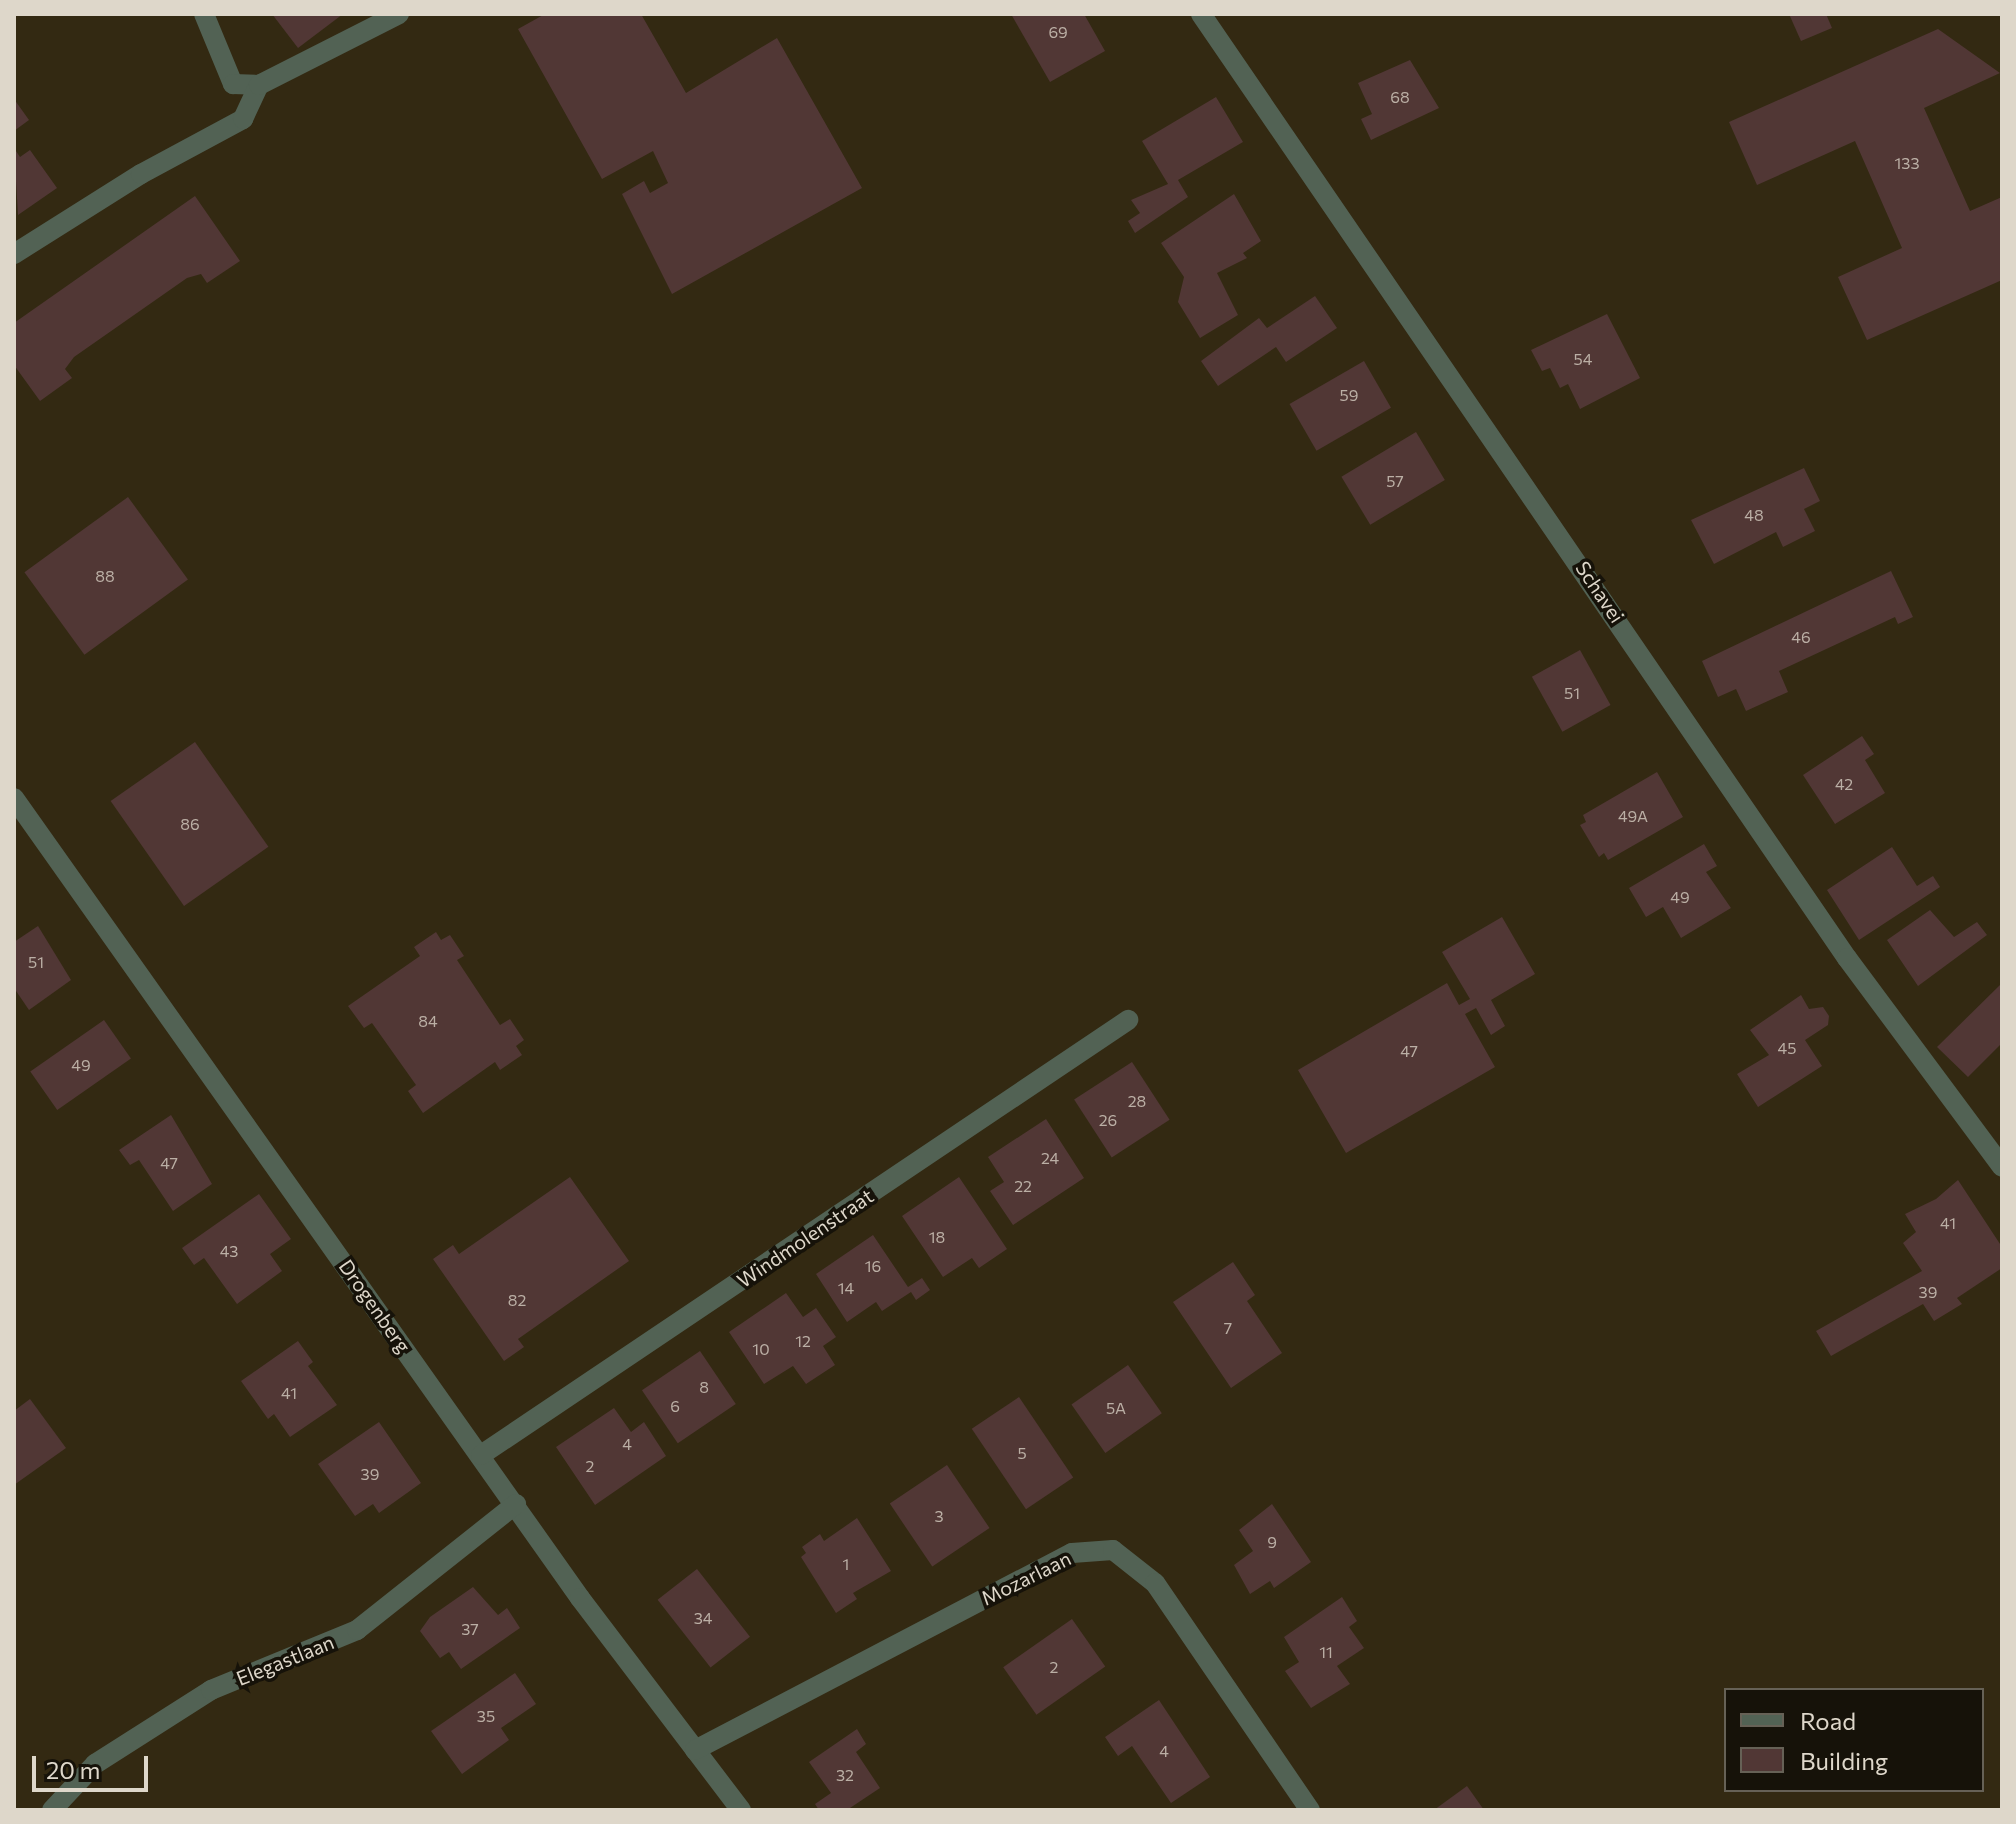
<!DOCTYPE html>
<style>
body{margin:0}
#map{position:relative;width:2016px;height:1824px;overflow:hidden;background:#332912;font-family:Commissioner,sans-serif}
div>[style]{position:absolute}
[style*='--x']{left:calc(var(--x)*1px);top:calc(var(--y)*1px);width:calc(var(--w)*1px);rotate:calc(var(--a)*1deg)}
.building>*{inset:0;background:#513735;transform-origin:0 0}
.minor>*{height:20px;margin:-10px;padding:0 10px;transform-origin:10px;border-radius:10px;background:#526254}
span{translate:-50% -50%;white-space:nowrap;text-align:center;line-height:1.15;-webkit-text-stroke:7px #161209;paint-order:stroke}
.number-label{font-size:16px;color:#bbafa5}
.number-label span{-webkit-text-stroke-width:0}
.street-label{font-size:20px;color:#ded7ca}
.frame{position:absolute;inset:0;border:16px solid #ded7ca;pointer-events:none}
.legend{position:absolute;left:1724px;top:1688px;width:260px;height:104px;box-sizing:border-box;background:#161209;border:2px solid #666156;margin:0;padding:10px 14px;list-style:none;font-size:24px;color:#ded7ca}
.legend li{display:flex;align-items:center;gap:16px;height:40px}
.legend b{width:40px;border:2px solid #666156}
.scale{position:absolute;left:32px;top:1756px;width:116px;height:36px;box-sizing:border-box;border:4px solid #ded7ca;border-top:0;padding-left:10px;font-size:24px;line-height:28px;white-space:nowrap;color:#ded7ca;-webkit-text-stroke:6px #161209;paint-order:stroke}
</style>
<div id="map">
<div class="building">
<div style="clip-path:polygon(272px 14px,343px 14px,298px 48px)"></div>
<div style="clip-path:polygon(545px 14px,641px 14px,686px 93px,777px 38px,862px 188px,672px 294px,622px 194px,644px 181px,650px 193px,668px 183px,653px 151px,602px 179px,518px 29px)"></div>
<div style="clip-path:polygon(1011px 14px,1084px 14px,1105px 51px,1050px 82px)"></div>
<div style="clip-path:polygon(1789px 14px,1826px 14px,1832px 28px,1801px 41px)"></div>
<div style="clip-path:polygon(1938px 29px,2000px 73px,1924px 108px,1970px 211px,2002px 197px,2002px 280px,1867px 340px,1838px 277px,1902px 248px,1855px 141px,1757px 185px,1729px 122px)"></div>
<div style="clip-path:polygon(1410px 60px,1439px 108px,1371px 140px,1361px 119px,1372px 114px,1358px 83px)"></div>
<div style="clip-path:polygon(1216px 97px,1243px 142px,1178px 180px,1188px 197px,1135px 233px,1128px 221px,1140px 213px,1131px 200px,1168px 184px,1142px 141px)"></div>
<div style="clip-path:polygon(14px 99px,29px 120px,14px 131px)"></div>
<div style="clip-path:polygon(14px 148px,20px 157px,30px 150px,57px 188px,18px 215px)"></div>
<div style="clip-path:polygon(1234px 194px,1261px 241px,1243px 253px,1247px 258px,1217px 273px,1238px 315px,1200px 338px,1178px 302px,1184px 277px,1161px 243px)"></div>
<div style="clip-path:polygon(195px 196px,240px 261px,207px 283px,201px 274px,187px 278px,74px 357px,65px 369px,72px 378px,40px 401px,14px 365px,14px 323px)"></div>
<div style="clip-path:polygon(1315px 296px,1337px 328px,1286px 362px,1276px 347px,1218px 386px,1201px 361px,1259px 318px,1267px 328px)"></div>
<div style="clip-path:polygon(1607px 314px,1640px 378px,1580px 409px,1568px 384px,1560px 388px,1550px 368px,1542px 371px,1531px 350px)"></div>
<div style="left:1364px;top:361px;width:54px;height:86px;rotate:60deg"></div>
<div style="left:1416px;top:432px;width:56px;height:87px;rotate:59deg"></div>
<div style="clip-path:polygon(1804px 468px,1820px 501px,1804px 509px,1815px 531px,1783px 547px,1776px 532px,1714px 564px,1691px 520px)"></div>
<div style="left:128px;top:497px;width:102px;height:128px;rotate:54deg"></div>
<div style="clip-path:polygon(1891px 571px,1913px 617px,1898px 624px,1895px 617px,1779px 671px,1788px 692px,1746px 711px,1736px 689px,1718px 697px,1702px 661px)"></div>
<div style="left:1580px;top:650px;width:63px;height:55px;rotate:61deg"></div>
<div style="clip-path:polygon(1862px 736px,1874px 754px,1865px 760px,1885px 793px,1835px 824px,1803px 775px)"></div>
<div style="left:195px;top:742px;width:128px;height:103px;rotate:55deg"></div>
<div style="clip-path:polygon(1657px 772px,1683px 817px,1608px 860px,1604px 853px,1599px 857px,1580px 825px,1586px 822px,1583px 815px)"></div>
<div style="clip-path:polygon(1704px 844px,1717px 866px,1706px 872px,1731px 908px,1681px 938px,1663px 907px,1646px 917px,1629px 888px)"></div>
<div style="clip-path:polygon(1892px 847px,1917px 886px,1933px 876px,1940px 887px,1859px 940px,1827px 890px)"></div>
<div style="clip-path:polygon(1930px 910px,1954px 937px,1977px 922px,1987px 935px,1918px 986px,1887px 940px)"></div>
<div style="clip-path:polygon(1502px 917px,1535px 974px,1491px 1000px,1505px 1026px,1491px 1035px,1476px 1008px,1465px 1014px,1495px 1067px,1346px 1153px,1298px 1070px,1447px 983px,1459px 1005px,1470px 999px,1442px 952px)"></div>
<div style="clip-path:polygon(38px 926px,71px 980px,29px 1010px,14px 988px,14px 942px)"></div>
<div style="clip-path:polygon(436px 932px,441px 940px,450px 935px,464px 956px,457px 960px,500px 1025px,510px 1019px,524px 1040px,516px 1046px,522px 1055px,500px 1070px,495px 1062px,423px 1113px,408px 1091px,416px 1085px,372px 1023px,364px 1028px,348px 1006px,420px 956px,414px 947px)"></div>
<div style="clip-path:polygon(2002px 983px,2002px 1043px,1968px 1077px,1937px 1047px)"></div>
<div style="clip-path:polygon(1801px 995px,1809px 1009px,1823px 1007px,1829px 1016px,1828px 1025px,1805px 1040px,1822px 1066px,1758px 1107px,1737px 1074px,1769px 1055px,1750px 1030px)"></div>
<div style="left:104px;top:1020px;width:47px;height:90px;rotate:55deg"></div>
<div style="left:1132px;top:1062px;width:69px;height:69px;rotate:57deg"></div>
<div style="clip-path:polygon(171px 1115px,212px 1184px,173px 1211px,139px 1160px,130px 1165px,119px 1150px)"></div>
<div style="clip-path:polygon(1046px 1119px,1084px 1178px,1013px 1225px,990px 1191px,1004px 1182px,988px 1157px)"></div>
<div style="clip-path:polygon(570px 1177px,629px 1261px,518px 1339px,524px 1347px,504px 1361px,433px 1259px,453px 1245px,459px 1254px)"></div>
<div style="clip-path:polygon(959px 1177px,1007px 1249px,979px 1268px,972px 1258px,943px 1277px,902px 1216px)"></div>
<div style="clip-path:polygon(1958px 1180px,2002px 1247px,2002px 1268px,1957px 1298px,1962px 1304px,1934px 1321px,1923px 1304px,1831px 1356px,1816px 1331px,1922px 1271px,1903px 1243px,1916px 1232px,1905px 1214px,1936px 1199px)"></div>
<div style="clip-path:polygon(259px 1194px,291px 1239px,270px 1254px,282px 1271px,237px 1304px,204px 1258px,194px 1265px,182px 1248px)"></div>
<div style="clip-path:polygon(873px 1235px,908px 1287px,922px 1278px,930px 1290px,916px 1300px,911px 1292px,882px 1311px,876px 1302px,847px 1322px,816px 1274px)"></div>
<div style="clip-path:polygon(1233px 1262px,1255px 1295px,1247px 1301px,1282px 1353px,1231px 1388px,1173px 1302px)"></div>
<div style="clip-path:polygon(786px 1293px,803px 1317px,816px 1308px,836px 1337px,823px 1346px,835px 1365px,806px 1384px,793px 1366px,764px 1384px,729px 1332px)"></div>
<div style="clip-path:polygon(298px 1341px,313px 1362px,308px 1366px,337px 1405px,290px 1437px,274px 1414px,268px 1419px,241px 1381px)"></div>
<div style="left:700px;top:1351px;width:64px;height:70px;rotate:56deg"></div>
<div style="left:1128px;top:1365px;width:59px;height:69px;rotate:55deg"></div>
<div style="left:1019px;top:1397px;width:97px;height:57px;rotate:56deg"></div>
<div style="clip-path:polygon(30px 1399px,66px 1448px,14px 1485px,14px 1411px)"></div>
<div style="clip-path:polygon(614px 1408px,631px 1432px,644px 1422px,666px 1456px,595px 1505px,556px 1447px)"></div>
<div style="clip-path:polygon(379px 1422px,421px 1483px,379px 1513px,373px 1504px,355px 1516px,318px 1464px)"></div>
<div style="left:947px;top:1465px;width:76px;height:69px;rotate:56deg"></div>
<div style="clip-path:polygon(1272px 1504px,1311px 1562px,1274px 1588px,1270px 1581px,1250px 1594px,1234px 1565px,1253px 1551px,1239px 1530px)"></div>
<div style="clip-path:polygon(857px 1518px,891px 1571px,853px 1593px,857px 1599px,836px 1613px,801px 1557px,806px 1553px,802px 1547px,820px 1534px,824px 1541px)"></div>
<div style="left:697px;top:1569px;width:86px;height:50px;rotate:52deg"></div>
<div style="clip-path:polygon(473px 1587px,498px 1615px,507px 1608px,520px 1628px,461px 1669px,449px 1652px,440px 1658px,420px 1631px,430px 1617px)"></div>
<div style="clip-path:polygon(1342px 1597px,1357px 1621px,1349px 1627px,1364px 1648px,1337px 1666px,1350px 1684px,1311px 1708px,1285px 1671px,1299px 1662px,1284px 1637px)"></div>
<div style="left:1072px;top:1619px;width:58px;height:84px;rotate:55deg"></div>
<div style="clip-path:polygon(515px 1673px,536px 1704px,501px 1728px,509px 1740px,462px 1774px,431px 1731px)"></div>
<div style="clip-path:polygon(1159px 1700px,1210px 1777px,1171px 1803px,1132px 1746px,1118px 1756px,1105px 1737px)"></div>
<div style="clip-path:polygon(857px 1729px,866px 1744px,856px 1752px,880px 1788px,847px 1810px,819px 1810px,815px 1804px,831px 1793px,809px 1762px)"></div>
<div style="clip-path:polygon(1467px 1786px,1484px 1810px,1434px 1810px)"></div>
</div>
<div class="minor">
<div style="--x:204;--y:14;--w:76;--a:67.5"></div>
<div style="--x:233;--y:84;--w:26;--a:2"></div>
<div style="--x:1201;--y:14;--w:1144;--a:55.62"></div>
<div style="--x:1847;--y:958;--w:260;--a:53.4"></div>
<div style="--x:14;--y:254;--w:150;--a:-32.2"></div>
<div style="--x:141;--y:174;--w:116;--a:-28.3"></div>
<div style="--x:243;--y:119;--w:38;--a:-65"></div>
<div style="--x:259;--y:85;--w:157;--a:-26.9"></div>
<div style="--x:14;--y:798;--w:980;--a:54.72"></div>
<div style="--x:580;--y:1598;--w:266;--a:52.8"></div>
<div style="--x:481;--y:1455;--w:780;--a:-33.91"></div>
<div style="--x:695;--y:1750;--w:425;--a:-27.6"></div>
<div style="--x:1072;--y:1553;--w:41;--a:-4.2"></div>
<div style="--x:1113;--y:1550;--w:53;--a:38.2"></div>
<div style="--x:1155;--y:1583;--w:275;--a:55.7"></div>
<div style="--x:52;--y:1810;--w:63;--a:-46.9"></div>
<div style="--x:95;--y:1764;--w:138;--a:-32.5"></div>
<div style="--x:211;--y:1690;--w:158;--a:-22.3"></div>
<div style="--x:357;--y:1630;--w:203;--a:-38.4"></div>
</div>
<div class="number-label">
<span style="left:1058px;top:32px">69</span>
<span style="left:1400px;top:97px">68</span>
<span style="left:1907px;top:163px">133</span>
<span style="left:1583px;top:359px">54</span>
<span style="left:1349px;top:395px">59</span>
<span style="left:1395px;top:481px">57</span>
<span style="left:1754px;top:515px">48</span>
<span style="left:105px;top:576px">88</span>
<span style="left:1801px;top:637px">46</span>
<span style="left:1572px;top:693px">51</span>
<span style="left:1844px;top:784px">42</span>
<span style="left:1633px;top:816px">49A</span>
<span style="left:190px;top:824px">86</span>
<span style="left:1680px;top:897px">49</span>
<span style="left:36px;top:962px">51</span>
<span style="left:428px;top:1021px">84</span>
<span style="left:1787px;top:1048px">45</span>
<span style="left:1409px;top:1051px">47</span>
<span style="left:81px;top:1065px">49</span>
<span style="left:1137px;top:1101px">28</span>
<span style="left:1108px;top:1120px">26</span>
<span style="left:1050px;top:1158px">24</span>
<span style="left:169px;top:1163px">47</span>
<span style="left:1023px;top:1186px">22</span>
<span style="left:1948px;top:1223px">41</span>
<span style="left:937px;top:1237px">18</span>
<span style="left:229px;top:1251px">43</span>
<span style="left:873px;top:1266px">16</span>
<span style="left:846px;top:1288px">14</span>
<span style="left:1928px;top:1292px">39</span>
<span style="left:517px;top:1300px">82</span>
<span style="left:1228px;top:1328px">7</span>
<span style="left:803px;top:1341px">12</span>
<span style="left:761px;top:1349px">10</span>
<span style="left:704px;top:1387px">8</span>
<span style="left:289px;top:1393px">41</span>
<span style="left:675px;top:1406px">6</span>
<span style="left:1116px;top:1408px">5A</span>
<span style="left:627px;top:1444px">4</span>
<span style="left:1022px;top:1453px">5</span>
<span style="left:590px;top:1466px">2</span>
<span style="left:370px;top:1474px">39</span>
<span style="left:939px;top:1516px">3</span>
<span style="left:1272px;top:1542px">9</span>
<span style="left:846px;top:1564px">1</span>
<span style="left:703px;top:1618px">34</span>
<span style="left:470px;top:1629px">37</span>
<span style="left:1326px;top:1652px">11</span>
<span style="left:1054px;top:1667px">2</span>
<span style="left:486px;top:1716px">35</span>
<span style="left:1164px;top:1751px">4</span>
<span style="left:845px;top:1775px">32</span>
</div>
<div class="street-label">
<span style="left:1600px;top:592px;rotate:56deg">Schavei</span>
<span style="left:805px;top:1238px;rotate:-34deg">Windmolenstraat</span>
<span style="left:375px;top:1306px;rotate:55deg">Drogenberg</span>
<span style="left:1026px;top:1578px;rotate:-26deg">Mozarlaan</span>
<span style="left:285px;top:1660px;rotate:-22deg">Elegastlaan</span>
</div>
<div class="frame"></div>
<ul class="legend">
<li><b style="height:10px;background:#526254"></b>Road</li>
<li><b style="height:22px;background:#513735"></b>Building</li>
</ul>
<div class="scale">20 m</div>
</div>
